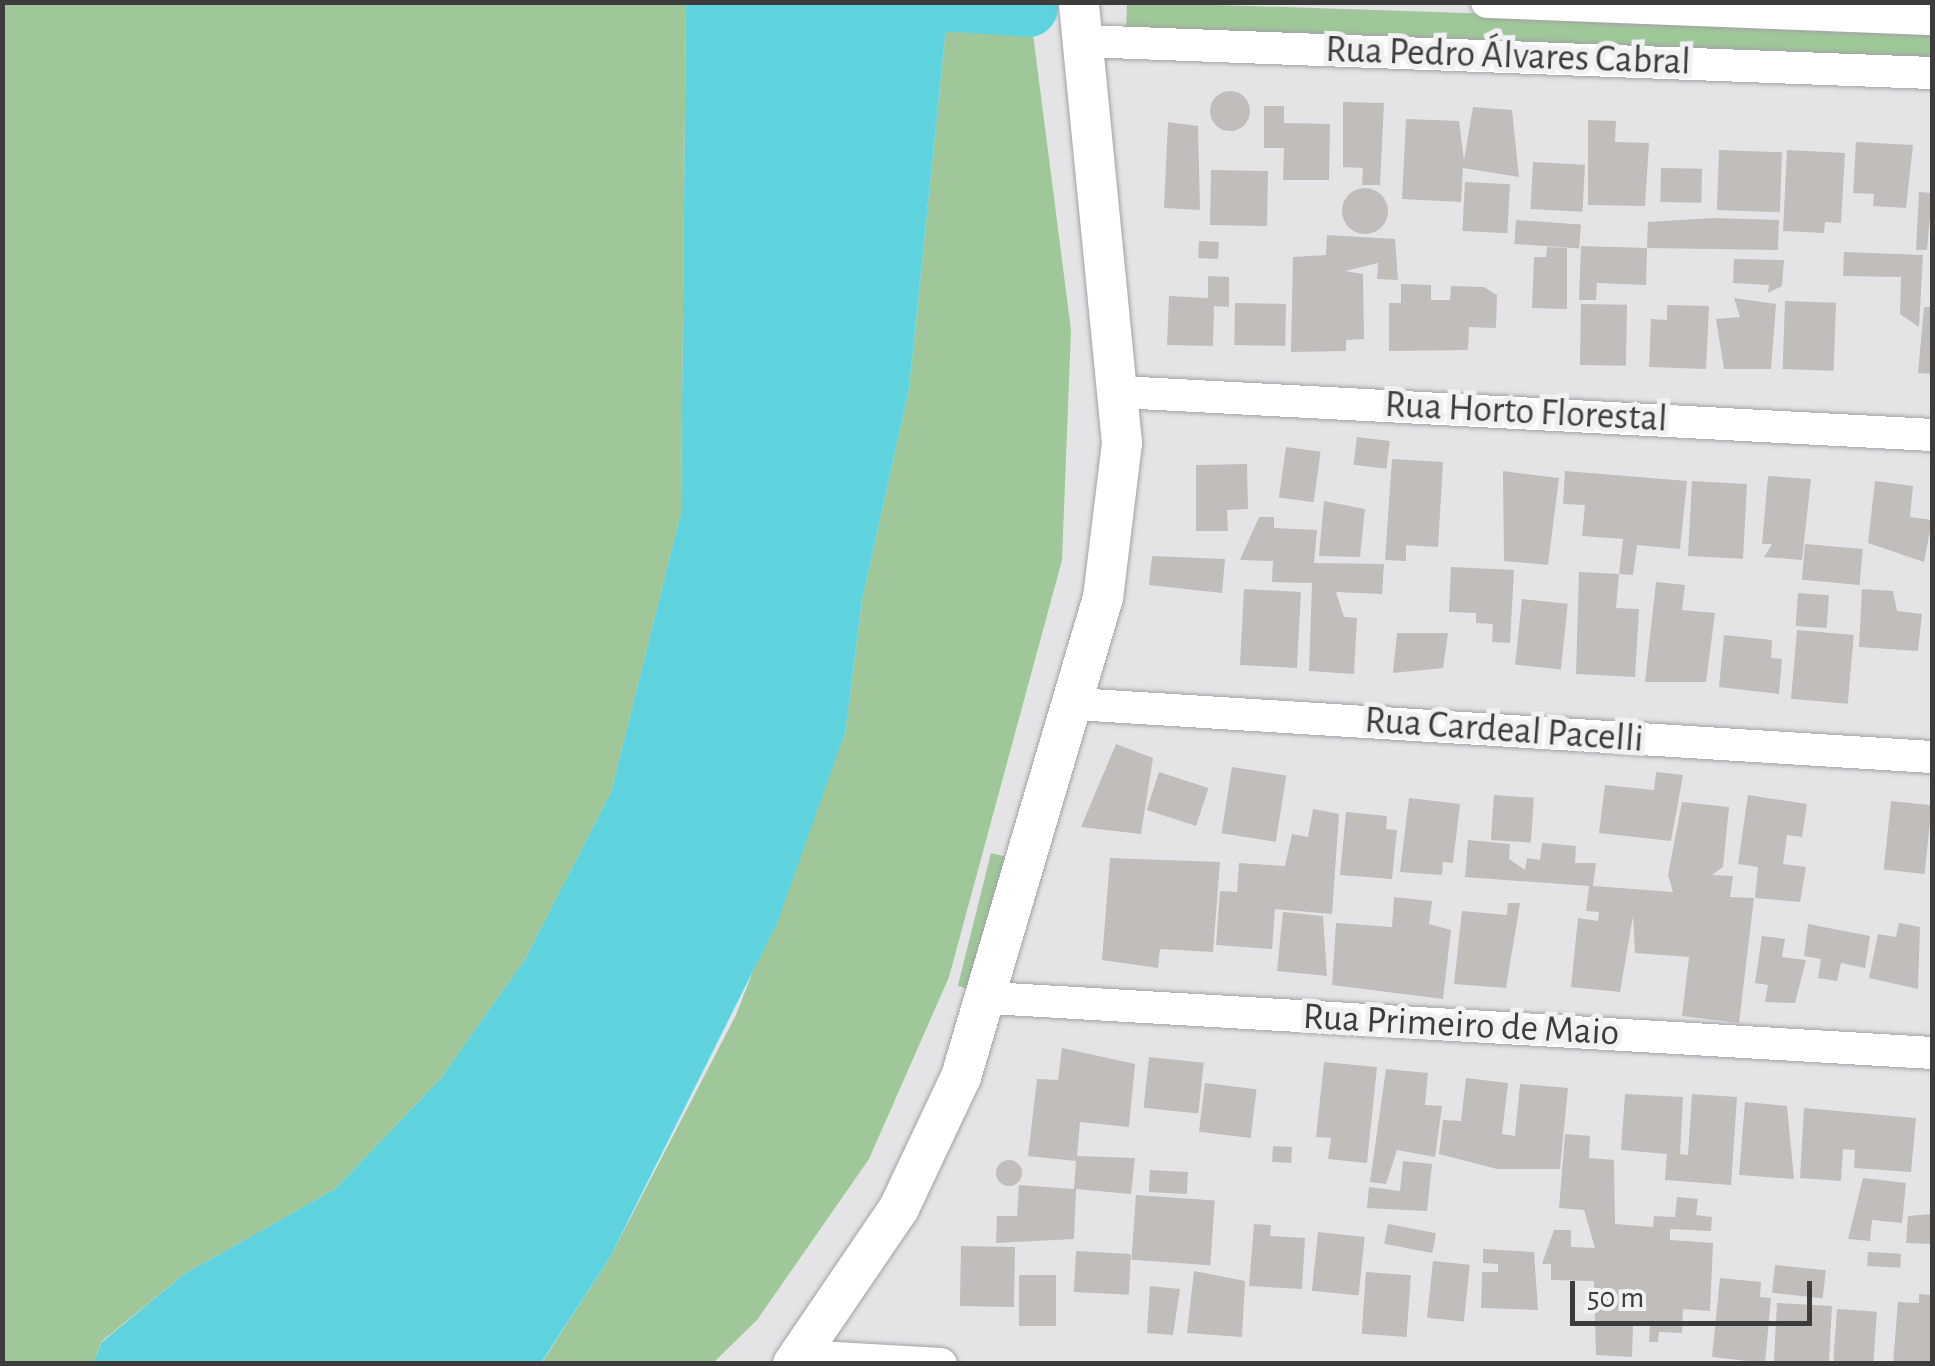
<!DOCTYPE html>
<meta charset="utf-8">
<style>
body{margin:0}
#map{position:relative;width:1935px;height:1366px;overflow:hidden;background:#e4e4e7;font-family:"Alegreya Sans",sans-serif}
div>[style]{position:absolute}
[style*='--x']{left:calc(var(--x)*1px);top:calc(var(--y)*1px);width:calc(var(--w)*1px);rotate:calc(var(--a)*1deg)}
.green>*{inset:0;background:#9fc799;transform-origin:0 0}
.water>*{inset:0;background:#5ed3de}
.river>*{height:58px;margin:-29px;padding:0 29px;transform-origin:29px;border-radius:29px;background:#5ed3de}
.building>*{inset:0;background:#c0bdbb;transform-origin:0 0}
.round{border-radius:50%}
.roads{filter:drop-shadow(0 0 2px #a2a2a5) drop-shadow(0 0 2px #a2a2a5)}
.minor>*{height:32px;margin:-16px;padding:0 16px;transform-origin:16px;border-radius:16px;background:#fff}
.tertiary>*{height:40px;margin:-20px;padding:0 20px;transform-origin:20px;border-radius:20px;background:#fff}
span{translate:-50% -50%;white-space:nowrap;text-align:center;line-height:1.15;-webkit-text-stroke:10px #f1f1f4;paint-order:stroke}
.street-label{font-size:38px;color:#3c3c3d}
.frame{position:absolute;inset:0;border:5px solid #3c3c3d;pointer-events:none}
.scale{position:absolute;left:1570px;top:1281px;width:242px;height:45px;box-sizing:border-box;border:5px solid #3c3c3d;border-top:0;padding-left:12px;font-size:30px;line-height:35px;white-space:nowrap;color:#3c3c3d;-webkit-text-stroke:8px #f1f1f4;paint-order:stroke}
</style>
<div id="map">
<div class="green">
<div style="clip-path:polygon(1127px 2px,1932px 28px,1932px 65px,1126px 33px)"></div>
<div style="clip-path:polygon(3px 3px,686px 3px,681px 512px,611px 792px,525px 959px,440px 1079px,335px 1189px,184px 1274px,102px 1341px,93px 1363px,3px 1364px)"></div>
<div style="clip-path:polygon(1008px 3px,1029px 3px,1071px 330px,1062px 560px,949px 977px,869px 1159px,757px 1320px,713px 1363px,541px 1364px,610px 1257px,736px 1015px,845px 732px,862px 599px,909px 388px,946px 26px,1006px 17px)"></div>
<div style="left:991px;top:853px;width:33px;height:137px;rotate:14deg"></div>
</div>
<div class="water">
<div style="clip-path:polygon(686px 3px,1008px 3px,1006px 17px,946px 26px,909px 388px,862px 599px,845px 732px,777px 923px,610px 1257px,541px 1363px,93px 1363px,102px 1342px,184px 1274px,335px 1189px,440px 1079px,525px 959px,611px 792px,681px 512px)"></div>
</div>
<div class="river">
<div style="--x:939;--y:2;--w:90;--a:3.8"></div>
</div>
<div class="building">
<div class="round" style="left:1210px;top:91px;width:40px;height:40px"></div>
<div style="clip-path:polygon(1343px 102px,1384px 103px,1380px 185px,1362px 185px,1363px 168px,1343px 167px)"></div>
<div style="clip-path:polygon(1264px 106px,1284px 106px,1284px 123px,1330px 124px,1329px 180px,1283px 180px,1284px 148px,1264px 148px)"></div>
<div style="clip-path:polygon(1473px 107px,1512px 110px,1519px 177px,1463px 168px,1461px 202px,1402px 199px,1406px 119px,1459px 121px,1464px 160px)"></div>
<div style="clip-path:polygon(1588px 120px,1616px 121px,1615px 142px,1649px 143px,1645px 206px,1588px 205px)"></div>
<div style="clip-path:polygon(1168px 122px,1198px 126px,1200px 210px,1164px 208px)"></div>
<div style="clip-path:polygon(1856px 142px,1913px 145px,1906px 208px,1873px 206px,1874px 194px,1853px 193px)"></div>
<div style="left:1719px;top:150px;width:63px;height:60px;rotate:2deg"></div>
<div style="clip-path:polygon(1787px 150px,1845px 153px,1841px 223px,1825px 222px,1824px 233px,1783px 231px)"></div>
<div style="left:1533px;top:162px;width:52px;height:47px;rotate:3deg"></div>
<div style="left:1661px;top:168px;width:41px;height:34px;rotate:1deg"></div>
<div style="left:1211px;top:170px;width:57px;height:55px;rotate:1deg"></div>
<div style="left:1465px;top:182px;width:45px;height:49px;rotate:3deg"></div>
<div class="round" style="left:1342px;top:188px;width:46px;height:46px"></div>
<div style="clip-path:polygon(1919px 192px,1932px 193px,1927px 250px,1916px 250px)"></div>
<div style="clip-path:polygon(1713px 218px,1779px 220px,1778px 250px,1647px 248px,1648px 222px)"></div>
<div style="left:1516px;top:220px;width:65px;height:24px;rotate:4deg"></div>
<div style="clip-path:polygon(1327px 235px,1395px 239px,1398px 280px,1377px 279px,1378px 263px,1345px 271px,1363px 274px,1364px 339px,1346px 340px,1346px 351px,1291px 352px,1293px 257px,1326px 255px)"></div>
<div style="left:1199px;top:241px;width:20px;height:17px;rotate:3deg"></div>
<div style="clip-path:polygon(1581px 246px,1647px 248px,1646px 285px,1597px 283px,1596px 300px,1579px 300px)"></div>
<div style="clip-path:polygon(1547px 247px,1567px 248px,1567px 309px,1532px 308px,1534px 257px,1546px 257px)"></div>
<div style="clip-path:polygon(1844px 252px,1923px 255px,1919px 327px,1900px 314px,1901px 277px,1843px 276px)"></div>
<div style="clip-path:polygon(1734px 259px,1784px 260px,1782px 286px,1768px 293px,1769px 285px,1733px 283px)"></div>
<div style="clip-path:polygon(1208px 276px,1229px 277px,1229px 307px,1214px 306px,1213px 346px,1167px 345px,1169px 296px,1208px 298px)"></div>
<div style="clip-path:polygon(1401px 284px,1431px 285px,1431px 300px,1450px 300px,1451px 286px,1484px 287px,1497px 295px,1496px 328px,1469px 327px,1468px 350px,1389px 351px,1389px 303px,1401px 303px)"></div>
<div style="clip-path:polygon(1734px 298px,1776px 304px,1771px 369px,1724px 369px,1716px 319px,1740px 317px)"></div>
<div style="left:1785px;top:301px;width:51px;height:68px;rotate:2deg"></div>
<div style="left:1235px;top:303px;width:51px;height:42px;rotate:1deg"></div>
<div style="left:1581px;top:304px;width:46px;height:61px;rotate:1deg"></div>
<div style="clip-path:polygon(1667px 305px,1709px 306px,1706px 369px,1649px 367px,1651px 319px,1667px 320px)"></div>
<div style="clip-path:polygon(1924px 307px,1932px 307px,1932px 374px,1918px 373px)"></div>
<div style="left:1357px;top:437px;width:33px;height:28px;rotate:7deg"></div>
<div style="left:1286px;top:447px;width:35px;height:51px;rotate:8deg"></div>
<div style="clip-path:polygon(1392px 459px,1443px 462px,1438px 547px,1406px 545px,1406px 561px,1385px 560px)"></div>
<div style="clip-path:polygon(1247px 464px,1248px 509px,1227px 510px,1228px 531px,1196px 531px,1196px 465px)"></div>
<div style="clip-path:polygon(1503px 471px,1559px 478px,1548px 565px,1504px 561px)"></div>
<div style="clip-path:polygon(1565px 471px,1687px 481px,1680px 549px,1637px 545px,1633px 575px,1619px 574px,1623px 539px,1582px 536px,1585px 505px,1563px 504px)"></div>
<div style="clip-path:polygon(1768px 476px,1811px 479px,1802px 560px,1764px 557px,1772px 544px,1762px 544px)"></div>
<div style="left:1692px;top:481px;width:55px;height:75px;rotate:3deg"></div>
<div style="clip-path:polygon(1875px 481px,1913px 486px,1910px 517px,1932px 520px,1924px 562px,1868px 543px)"></div>
<div style="clip-path:polygon(1324px 501px,1365px 509px,1360px 557px,1319px 556px)"></div>
<div style="clip-path:polygon(1259px 517px,1274px 517px,1274px 528px,1317px 530px,1314px 563px,1384px 564px,1382px 594px,1336px 592px,1344px 617px,1357px 618px,1354px 674px,1309px 671px,1312px 583px,1272px 582px,1273px 561px,1240px 560px)"></div>
<div style="left:1805px;top:544px;width:58px;height:36px;rotate:5deg"></div>
<div style="clip-path:polygon(1152px 556px,1225px 559px,1222px 593px,1149px 585px)"></div>
<div style="clip-path:polygon(1451px 567px,1514px 570px,1510px 643px,1492px 642px,1493px 624px,1476px 623px,1476px 613px,1449px 612px)"></div>
<div style="clip-path:polygon(1579px 572px,1619px 574px,1616px 608px,1639px 609px,1635px 677px,1576px 674px)"></div>
<div style="clip-path:polygon(1656px 582px,1685px 585px,1682px 610px,1715px 613px,1706px 682px,1645px 682px)"></div>
<div style="left:1244px;top:589px;width:57px;height:76px;rotate:3deg"></div>
<div style="clip-path:polygon(1862px 589px,1893px 591px,1897px 611px,1922px 614px,1918px 651px,1859px 647px)"></div>
<div style="left:1798px;top:593px;width:31px;height:33px;rotate:4deg"></div>
<div style="left:1522px;top:599px;width:46px;height:66px;rotate:6deg"></div>
<div style="left:1797px;top:630px;width:57px;height:69px;rotate:5deg"></div>
<div style="clip-path:polygon(1397px 633px,1448px 633px,1443px 668px,1393px 673px)"></div>
<div style="clip-path:polygon(1724px 635px,1772px 640px,1771px 658px,1782px 659px,1779px 694px,1719px 687px)"></div>
<div style="clip-path:polygon(1116px 744px,1153px 758px,1141px 834px,1081px 827px)"></div>
<div style="left:1232px;top:767px;width:55px;height:67px;rotate:9deg"></div>
<div style="left:1159px;top:772px;width:52px;height:40px;rotate:18deg"></div>
<div style="clip-path:polygon(1656px 772px,1683px 775px,1671px 841px,1599px 833px,1605px 785px,1654px 790px)"></div>
<div style="left:1494px;top:795px;width:40px;height:45px;rotate:4deg"></div>
<div style="clip-path:polygon(1748px 795px,1807px 804px,1802px 837px,1787px 835px,1783px 864px,1806px 867px,1800px 902px,1755px 898px,1758px 867px,1738px 864px)"></div>
<div style="clip-path:polygon(1409px 798px,1460px 804px,1453px 863px,1443px 862px,1442px 875px,1400px 872px)"></div>
<div style="left:1891px;top:801px;width:41px;height:69px;rotate:6deg"></div>
<div style="clip-path:polygon(1682px 802px,1729px 807px,1723px 867px,1712px 875px,1733px 876px,1730px 897px,1754px 898px,1739px 1023px,1682px 1016px,1689px 957px,1635px 953px,1633px 916px,1620px 992px,1571px 987px,1578px 918px,1598px 921px,1599px 912px,1586px 911px,1589px 886px,1465px 877px,1468px 840px,1510px 844px,1509px 859px,1525px 870px,1527px 858px,1540px 860px,1542px 843px,1576px 846px,1575px 863px,1596px 863px,1593px 886px,1673px 892px,1668px 875px)"></div>
<div style="clip-path:polygon(1313px 809px,1339px 814px,1332px 914px,1275px 909px,1272px 949px,1216px 945px,1220px 891px,1237px 892px,1239px 863px,1285px 866px,1292px 834px,1308px 837px)"></div>
<div style="clip-path:polygon(1346px 812px,1387px 816px,1386px 829px,1397px 830px,1392px 879px,1340px 875px)"></div>
<div style="clip-path:polygon(1110px 858px,1220px 862px,1213px 952px,1160px 949px,1158px 968px,1102px 960px)"></div>
<div style="clip-path:polygon(1394px 897px,1432px 901px,1429px 924px,1451px 930px,1443px 999px,1332px 985px,1336px 923px,1392px 927px)"></div>
<div style="clip-path:polygon(1508px 903px,1520px 903px,1506px 988px,1454px 984px,1462px 911px,1507px 915px)"></div>
<div style="clip-path:polygon(1283px 912px,1323px 916px,1327px 976px,1277px 971px)"></div>
<div style="clip-path:polygon(1899px 923px,1920px 927px,1918px 989px,1869px 978px,1878px 934px,1896px 937px)"></div>
<div style="clip-path:polygon(1808px 924px,1870px 936px,1865px 968px,1841px 963px,1837px 981px,1818px 978px,1821px 959px,1804px 956px)"></div>
<div style="clip-path:polygon(1762px 936px,1785px 939px,1782px 957px,1806px 960px,1795px 1003px,1765px 1002px,1768px 985px,1755px 983px)"></div>
<div style="clip-path:polygon(1062px 1048px,1135px 1064px,1129px 1127px,1080px 1122px,1077px 1156px,1135px 1158px,1131px 1194px,1076px 1189px,1074px 1239px,996px 1243px,997px 1216px,1017px 1216px,1019px 1185px,1074px 1189px,1076px 1161px,1028px 1156px,1037px 1079px,1058px 1080px)"></div>
<div style="left:1149px;top:1057px;width:55px;height:51px;rotate:6deg"></div>
<div style="clip-path:polygon(1324px 1062px,1377px 1067px,1367px 1163px,1328px 1159px,1331px 1138px,1316px 1137px)"></div>
<div style="clip-path:polygon(1386px 1069px,1428px 1073px,1425px 1105px,1442px 1106px,1435px 1157px,1397px 1150px,1386px 1184px,1370px 1182px)"></div>
<div style="clip-path:polygon(1466px 1078px,1508px 1083px,1502px 1134px,1515px 1136px,1520px 1084px,1568px 1088px,1560px 1169px,1497px 1169px,1439px 1154px,1443px 1120px,1461px 1121px)"></div>
<div style="left:1205px;top:1083px;width:52px;height:49px;rotate:7deg"></div>
<div style="clip-path:polygon(1625px 1094px,1683px 1097px,1680px 1154px,1688px 1155px,1692px 1094px,1737px 1097px,1731px 1185px,1665px 1180px,1667px 1154px,1621px 1150px)"></div>
<div style="clip-path:polygon(1745px 1102px,1787px 1106px,1794px 1179px,1739px 1175px)"></div>
<div style="clip-path:polygon(1804px 1108px,1916px 1118px,1911px 1172px,1854px 1168px,1855px 1150px,1843px 1149px,1841px 1181px,1800px 1178px)"></div>
<div style="clip-path:polygon(1565px 1134px,1590px 1136px,1589px 1158px,1614px 1160px,1615px 1224px,1653px 1227px,1654px 1216px,1675px 1217px,1677px 1197px,1698px 1199px,1696px 1215px,1712px 1217px,1711px 1231px,1670px 1229px,1670px 1240px,1713px 1243px,1710px 1311px,1683px 1309px,1682px 1333px,1659px 1332px,1658px 1342px,1649px 1342px,1650px 1325px,1633px 1324px,1632px 1357px,1596px 1355px,1594px 1281px,1551px 1280px,1551px 1264px,1542px 1264px,1554px 1230px,1571px 1230px,1571px 1247px,1595px 1248px,1584px 1210px,1559px 1208px)"></div>
<div style="left:1273px;top:1146px;width:19px;height:16px;rotate:3deg"></div>
<div class="round" style="left:996px;top:1160px;width:26px;height:26px"></div>
<div style="clip-path:polygon(1403px 1161px,1432px 1164px,1427px 1211px,1367px 1208px,1369px 1187px,1400px 1191px)"></div>
<div style="left:1150px;top:1170px;width:38px;height:22px;rotate:3deg"></div>
<div style="clip-path:polygon(1863px 1178px,1906px 1183px,1902px 1223px,1872px 1220px,1870px 1241px,1848px 1239px)"></div>
<div style="left:1136px;top:1195px;width:79px;height:65px;rotate:4deg"></div>
<div style="clip-path:polygon(1932px 1214px,1932px 1244px,1906px 1243px,1908px 1216px)"></div>
<div style="clip-path:polygon(1254px 1224px,1271px 1225px,1270px 1236px,1305px 1238px,1302px 1289px,1249px 1286px)"></div>
<div style="left:1388px;top:1224px;width:49px;height:20px;rotate:11deg"></div>
<div style="left:1318px;top:1232px;width:47px;height:59px;rotate:6deg"></div>
<div style="left:961px;top:1246px;width:54px;height:60px;rotate:1deg"></div>
<div style="clip-path:polygon(1483px 1249px,1534px 1252px,1538px 1310px,1481px 1308px,1482px 1272px,1498px 1272px,1498px 1264px,1483px 1263px)"></div>
<div style="left:1076px;top:1251px;width:55px;height:41px;rotate:3deg"></div>
<div style="left:1868px;top:1252px;width:33px;height:14px;rotate:3deg"></div>
<div style="left:1433px;top:1261px;width:37px;height:57px;rotate:6deg"></div>
<div style="left:1775px;top:1265px;width:51px;height:28px;rotate:6deg"></div>
<div style="clip-path:polygon(1194px 1271px,1245px 1281px,1242px 1337px,1187px 1333px)"></div>
<div style="left:1366px;top:1272px;width:45px;height:62px;rotate:4deg"></div>
<div style="left:1056px;top:1275px;width:51px;height:37px;rotate:90deg"></div>
<div style="clip-path:polygon(1720px 1278px,1761px 1282px,1760px 1297px,1771px 1298px,1765px 1363px,1712px 1357px)"></div>
<div style="clip-path:polygon(1150px 1286px,1180px 1289px,1173px 1335px,1147px 1333px)"></div>
<div style="clip-path:polygon(1919px 1294px,1932px 1295px,1932px 1364px,1893px 1364px,1898px 1302px,1919px 1303px)"></div>
<div style="left:1777px;top:1303px;width:55px;height:61px;rotate:3deg"></div>
<div style="left:1837px;top:1309px;width:40px;height:55px;rotate:4deg"></div>
</div>
<div class="roads">
<div class="minor">
<div style="--x:1487;--y:2;--w:445;--a:2.2"></div>
<div style="--x:1083;--y:41;--w:850;--a:2.16"></div>
<div style="--x:1120;--y:392;--w:813;--a:3.03"></div>
<div style="--x:1075;--y:704;--w:859;--a:3.54"></div>
<div style="--x:990;--y:998;--w:944;--a:3.34"></div>
<div style="--x:800;--y:1356;--w:141;--a:3.2"></div>
</div>
<div class="tertiary">
<div style="--x:793;--y:1364;--w:189;--a:-55.8"></div>
<div style="--x:899;--y:1208;--w:145;--a:-64.7"></div>
<div style="--x:961;--y:1077;--w:500;--a:-73.5"></div>
<div style="--x:1103;--y:598;--w:156;--a:-83"></div>
<div style="--x:1122;--y:443;--w:443;--a:-95.6"></div>
</div>
</div>
<div class="street-label">
<span style="left:1508px;top:57px;rotate:2deg">Rua Pedro Álvares Cabral</span>
<span style="left:1526px;top:413px;rotate:3deg">Rua Horto Florestal</span>
<span style="left:1504px;top:731px;rotate:4deg">Rua Cardeal Pacelli</span>
<span style="left:1461px;top:1026px;rotate:3deg">Rua Primeiro de Maio</span>
</div>
<div class="frame"></div>
<div class="scale">50 m</div>
</div>
